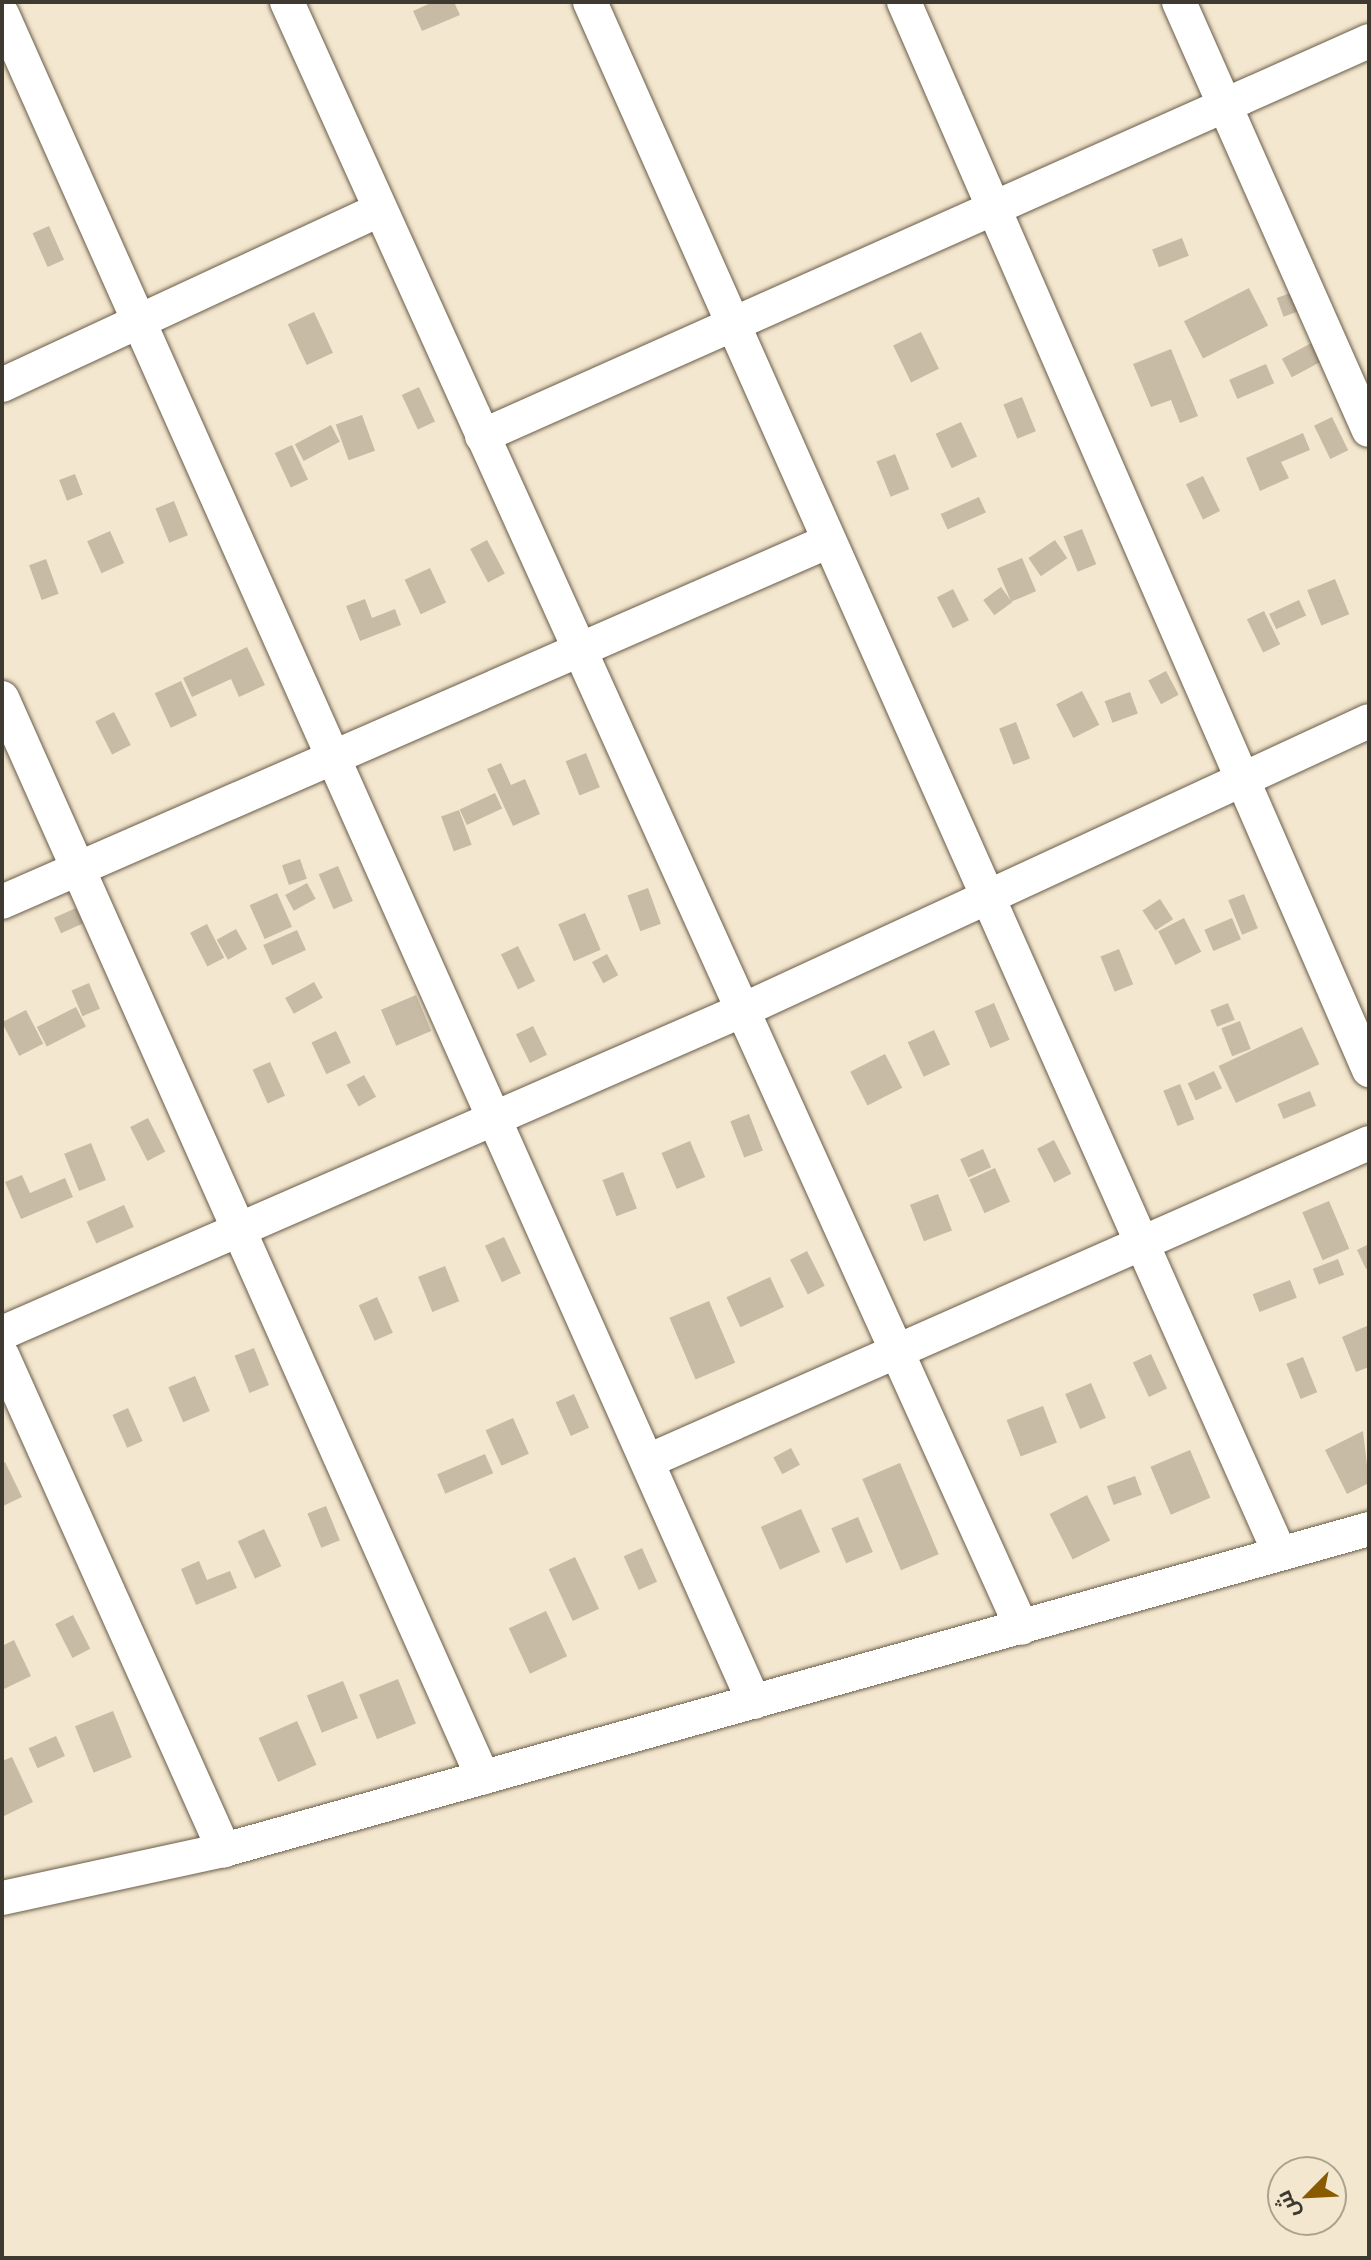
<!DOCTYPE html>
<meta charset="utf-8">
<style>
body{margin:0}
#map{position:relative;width:1371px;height:2260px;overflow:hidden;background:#f4e7cf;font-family:"PT Sans",Cairo,sans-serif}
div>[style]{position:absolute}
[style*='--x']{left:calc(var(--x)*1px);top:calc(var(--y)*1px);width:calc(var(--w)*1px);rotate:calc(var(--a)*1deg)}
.building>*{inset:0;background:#c8bba5;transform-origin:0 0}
.roads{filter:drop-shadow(0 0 2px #695d49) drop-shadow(0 0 2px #695d49)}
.minor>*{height:34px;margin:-17px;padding:0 17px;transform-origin:17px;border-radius:17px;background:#fff}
span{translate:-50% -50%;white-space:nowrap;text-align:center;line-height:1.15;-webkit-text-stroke:6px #f4e7cf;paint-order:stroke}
.frame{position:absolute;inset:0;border:4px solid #3f3a31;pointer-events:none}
.north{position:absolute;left:1267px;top:2156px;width:80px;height:80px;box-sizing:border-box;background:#f4e7cf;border:2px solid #aca290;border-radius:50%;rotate:246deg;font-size:22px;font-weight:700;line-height:32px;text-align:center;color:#3f3a31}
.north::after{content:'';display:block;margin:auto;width:28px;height:36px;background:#895a00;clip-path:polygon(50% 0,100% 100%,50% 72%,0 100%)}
</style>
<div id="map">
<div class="building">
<div style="clip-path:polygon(433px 2px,454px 2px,460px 15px,422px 31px,413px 11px)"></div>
<div style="left:49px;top:226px;width:37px;height:18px;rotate:66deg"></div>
<div style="left:1182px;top:238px;width:19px;height:32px;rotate:69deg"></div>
<div style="left:1249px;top:288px;width:42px;height:73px;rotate:63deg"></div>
<div style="left:1304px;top:288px;width:20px;height:29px;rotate:70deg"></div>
<div style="left:314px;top:312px;width:45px;height:29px;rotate:65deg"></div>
<div style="left:921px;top:332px;width:41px;height:31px;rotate:64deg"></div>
<div style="left:1319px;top:339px;width:21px;height:42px;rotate:62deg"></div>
<div style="clip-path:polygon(1171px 349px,1198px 416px,1180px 423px,1171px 400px,1151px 407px,1133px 364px)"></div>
<div style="left:1266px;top:364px;width:21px;height:40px;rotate:67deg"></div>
<div style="left:419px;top:387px;width:38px;height:19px;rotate:65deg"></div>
<div style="left:1022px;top:397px;width:37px;height:20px;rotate:68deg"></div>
<div style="left:362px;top:415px;width:38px;height:28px;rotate:70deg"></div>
<div style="left:1332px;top:417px;width:37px;height:20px;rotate:64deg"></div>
<div style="left:961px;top:422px;width:38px;height:28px;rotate:65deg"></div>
<div style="left:331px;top:425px;width:19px;height:41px;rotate:62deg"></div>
<div style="clip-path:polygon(1303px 433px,1310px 450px,1281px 462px,1289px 478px,1260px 491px,1246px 458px)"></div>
<div style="left:292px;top:445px;width:38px;height:19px;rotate:65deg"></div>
<div style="left:895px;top:454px;width:38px;height:20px;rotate:68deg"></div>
<div style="left:75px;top:474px;width:22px;height:17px;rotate:69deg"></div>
<div style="left:1203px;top:476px;width:39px;height:19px;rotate:64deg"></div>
<div style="left:979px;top:497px;width:17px;height:42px;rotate:66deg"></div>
<div style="left:174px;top:501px;width:37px;height:20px;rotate:68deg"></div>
<div style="left:1082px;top:529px;width:38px;height:20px;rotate:68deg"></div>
<div style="left:110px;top:531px;width:35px;height:25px;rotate:66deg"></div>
<div style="left:487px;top:540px;width:38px;height:19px;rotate:62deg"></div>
<div style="left:1055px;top:540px;width:22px;height:32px;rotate:56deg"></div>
<div style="left:1022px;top:558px;width:36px;height:27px;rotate:67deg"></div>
<div style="left:46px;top:559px;width:37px;height:18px;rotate:70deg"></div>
<div style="left:430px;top:568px;width:38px;height:28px;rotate:65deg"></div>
<div style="left:1335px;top:579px;width:38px;height:30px;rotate:68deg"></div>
<div style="left:1001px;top:587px;width:19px;height:22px;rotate:54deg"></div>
<div style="left:953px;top:589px;width:35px;height:18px;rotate:63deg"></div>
<div style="clip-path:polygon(365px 599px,372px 618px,395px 609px,401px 625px,360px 641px,346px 606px)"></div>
<div style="left:1299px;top:600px;width:17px;height:33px;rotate:65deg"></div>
<div style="left:1264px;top:611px;width:37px;height:19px;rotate:64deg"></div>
<div style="clip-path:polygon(247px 647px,265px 685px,239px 697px,231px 679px,192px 697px,183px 678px)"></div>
<div style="left:1166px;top:671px;width:27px;height:20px;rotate:62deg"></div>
<div style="left:181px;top:681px;width:38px;height:29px;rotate:65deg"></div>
<div style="left:1082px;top:691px;width:38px;height:29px;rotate:63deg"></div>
<div style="left:1130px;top:692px;width:23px;height:27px;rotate:70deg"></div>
<div style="left:114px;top:712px;width:37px;height:21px;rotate:63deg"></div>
<div style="left:1016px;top:722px;width:39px;height:18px;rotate:69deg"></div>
<div style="left:586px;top:753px;width:37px;height:22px;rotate:68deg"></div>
<div style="clip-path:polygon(501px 763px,511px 785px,525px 779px,540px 814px,513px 826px,487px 769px)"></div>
<div style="left:495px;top:793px;width:17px;height:39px;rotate:65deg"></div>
<div style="left:459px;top:810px;width:37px;height:19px;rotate:70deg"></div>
<div style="left:300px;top:859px;width:21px;height:19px;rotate:71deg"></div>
<div style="left:338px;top:866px;width:38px;height:21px;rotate:67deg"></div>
<div style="left:307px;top:883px;width:18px;height:25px;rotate:61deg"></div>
<div style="left:648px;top:888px;width:38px;height:22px;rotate:70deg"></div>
<div style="left:277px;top:893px;width:37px;height:30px;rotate:66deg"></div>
<div style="left:1244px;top:894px;width:37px;height:17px;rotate:68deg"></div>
<div style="left:1160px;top:899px;width:24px;height:21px;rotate:57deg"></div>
<div style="left:76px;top:908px;width:17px;height:24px;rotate:66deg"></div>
<div style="left:585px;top:913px;width:40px;height:29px;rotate:67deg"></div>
<div style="left:1184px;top:918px;width:38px;height:29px;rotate:63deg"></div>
<div style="left:1232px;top:918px;width:23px;height:30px;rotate:67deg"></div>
<div style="left:207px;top:924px;width:38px;height:19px;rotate:63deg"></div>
<div style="left:236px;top:929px;width:23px;height:22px;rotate:61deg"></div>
<div style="left:297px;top:930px;width:22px;height:37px;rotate:66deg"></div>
<div style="left:518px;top:946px;width:39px;height:19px;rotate:64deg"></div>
<div style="left:1119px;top:949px;width:38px;height:20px;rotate:68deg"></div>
<div style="left:607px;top:954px;width:24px;height:17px;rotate:62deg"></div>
<div style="left:314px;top:982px;width:18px;height:33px;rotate:61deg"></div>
<div style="left:89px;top:983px;width:28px;height:19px;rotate:67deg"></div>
<div style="left:416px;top:995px;width:39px;height:38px;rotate:67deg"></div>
<div style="left:994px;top:1003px;width:40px;height:21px;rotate:67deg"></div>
<div style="left:1228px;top:1003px;width:18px;height:19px;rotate:68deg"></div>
<div style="left:76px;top:1007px;width:22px;height:44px;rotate:63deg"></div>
<div style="left:26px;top:1010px;width:38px;height:27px;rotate:63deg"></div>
<div style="left:1240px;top:1021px;width:30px;height:20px;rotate:69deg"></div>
<div style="left:533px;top:1026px;width:32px;height:19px;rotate:64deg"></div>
<div style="left:1302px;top:1027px;width:41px;height:92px;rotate:65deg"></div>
<div style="left:934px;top:1030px;width:38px;height:29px;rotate:65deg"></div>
<div style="left:336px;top:1031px;width:35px;height:27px;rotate:65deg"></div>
<div style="left:885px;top:1054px;width:38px;height:39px;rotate:63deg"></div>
<div style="left:270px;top:1062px;width:37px;height:19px;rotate:66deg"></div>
<div style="left:1214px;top:1071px;width:19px;height:29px;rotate:65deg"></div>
<div style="left:364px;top:1075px;width:25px;height:20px;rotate:61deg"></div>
<div style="left:1180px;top:1084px;width:38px;height:18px;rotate:68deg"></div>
<div style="left:1310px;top:1091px;width:16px;height:35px;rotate:68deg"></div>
<div style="left:749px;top:1114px;width:39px;height:20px;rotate:69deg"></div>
<div style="left:148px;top:1118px;width:38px;height:20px;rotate:63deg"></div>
<div style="left:1054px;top:1140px;width:38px;height:19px;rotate:63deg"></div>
<div style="left:690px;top:1141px;width:39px;height:31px;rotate:67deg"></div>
<div style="left:91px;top:1143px;width:40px;height:29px;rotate:68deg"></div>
<div style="left:983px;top:1149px;width:20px;height:25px;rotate:66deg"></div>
<div style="left:995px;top:1168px;width:37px;height:28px;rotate:66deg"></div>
<div style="left:623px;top:1172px;width:39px;height:22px;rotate:69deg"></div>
<div style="clip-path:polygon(22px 1175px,30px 1193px,65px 1178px,73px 1197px,21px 1219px,5px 1182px)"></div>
<div style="left:938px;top:1194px;width:39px;height:30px;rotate:69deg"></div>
<div style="left:1329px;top:1201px;width:52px;height:29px;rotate:67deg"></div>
<div style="left:124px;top:1205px;width:24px;height:41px;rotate:66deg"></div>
<div style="left:504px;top:1237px;width:40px;height:21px;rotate:65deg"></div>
<div style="clip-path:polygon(1369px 1244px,1369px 1267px,1366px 1269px,1357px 1250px)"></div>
<div style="left:807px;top:1251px;width:39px;height:19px;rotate:63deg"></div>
<div style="left:1338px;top:1259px;width:17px;height:27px;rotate:69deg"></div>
<div style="left:445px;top:1266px;width:38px;height:29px;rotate:68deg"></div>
<div style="left:770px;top:1277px;width:33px;height:48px;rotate:65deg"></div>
<div style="left:1290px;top:1280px;width:19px;height:40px;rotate:69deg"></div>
<div style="left:377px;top:1297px;width:39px;height:20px;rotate:66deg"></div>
<div style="left:709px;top:1301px;width:67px;height:43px;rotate:67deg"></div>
<div style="clip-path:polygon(1369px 1325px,1369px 1367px,1356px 1372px,1342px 1337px)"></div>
<div style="left:254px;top:1348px;width:40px;height:21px;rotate:68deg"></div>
<div style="left:1151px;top:1354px;width:38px;height:20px;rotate:65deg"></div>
<div style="left:1303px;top:1357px;width:38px;height:18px;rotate:68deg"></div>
<div style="left:195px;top:1376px;width:38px;height:29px;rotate:67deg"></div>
<div style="left:1091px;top:1383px;width:38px;height:28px;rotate:67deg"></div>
<div style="left:574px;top:1394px;width:37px;height:20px;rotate:66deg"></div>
<div style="left:1043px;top:1406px;width:39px;height:39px;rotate:69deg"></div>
<div style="left:128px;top:1408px;width:36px;height:17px;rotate:66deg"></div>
<div style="left:513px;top:1418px;width:39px;height:30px;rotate:66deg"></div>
<div style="clip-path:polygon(1363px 1431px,1369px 1483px,1347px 1494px,1325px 1450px)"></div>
<div style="left:791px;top:1448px;width:19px;height:20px;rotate:62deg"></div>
<div style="left:1190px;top:1450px;width:52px;height:43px;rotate:67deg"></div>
<div style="left:485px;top:1454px;width:21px;height:52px;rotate:67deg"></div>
<div style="clip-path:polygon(5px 1462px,22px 1497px,3px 1506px,2px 1464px)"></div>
<div style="left:900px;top:1463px;width:99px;height:41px;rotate:67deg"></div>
<div style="left:1135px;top:1476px;width:20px;height:30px;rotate:70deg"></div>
<div style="left:1087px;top:1495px;width:51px;height:42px;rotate:63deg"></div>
<div style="left:326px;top:1506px;width:37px;height:20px;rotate:68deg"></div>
<div style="left:801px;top:1509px;width:47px;height:44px;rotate:66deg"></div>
<div style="left:858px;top:1517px;width:38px;height:29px;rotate:67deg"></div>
<div style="left:264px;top:1529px;width:41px;height:29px;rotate:65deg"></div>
<div style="left:642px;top:1548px;width:37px;height:20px;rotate:66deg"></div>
<div style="left:575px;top:1557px;width:57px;height:29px;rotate:65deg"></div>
<div style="clip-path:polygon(199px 1561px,207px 1580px,230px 1571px,237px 1588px,196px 1605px,181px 1569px)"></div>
<div style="left:546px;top:1611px;width:50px;height:41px;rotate:65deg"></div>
<div style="left:73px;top:1615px;width:38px;height:20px;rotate:63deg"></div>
<div style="clip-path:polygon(14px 1640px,31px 1676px,4px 1689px,2px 1646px)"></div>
<div style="left:398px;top:1679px;width:48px;height:42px;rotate:68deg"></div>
<div style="left:343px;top:1681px;width:40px;height:39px;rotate:68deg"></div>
<div style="left:113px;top:1711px;width:50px;height:41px;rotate:68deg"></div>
<div style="left:297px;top:1721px;width:48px;height:42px;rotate:66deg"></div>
<div style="left:56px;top:1736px;width:22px;height:30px;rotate:66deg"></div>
<div style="clip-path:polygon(12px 1757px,33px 1802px,2px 1817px,2px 1761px)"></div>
</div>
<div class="roads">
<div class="minor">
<div style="--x:287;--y:2;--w:1784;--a:65.68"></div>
<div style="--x:590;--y:2;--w:1696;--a:66.03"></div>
<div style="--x:904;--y:2;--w:1165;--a:66.47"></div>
<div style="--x:1179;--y:2;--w:468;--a:66.1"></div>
<div style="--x:2;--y:14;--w:1848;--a:65.99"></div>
<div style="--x:2;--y:385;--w:416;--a:-24.9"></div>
<div style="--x:482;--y:436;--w:971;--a:-24"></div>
<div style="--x:2;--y:698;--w:1182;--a:65.99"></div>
<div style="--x:2;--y:902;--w:902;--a:-23.58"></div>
<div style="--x:2;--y:1333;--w:808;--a:-23.55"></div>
<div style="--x:743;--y:1010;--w:689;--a:-24.78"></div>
<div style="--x:2;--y:1355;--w:543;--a:65.84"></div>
<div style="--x:648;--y:1461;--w:788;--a:-23.8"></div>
<div style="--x:2;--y:1898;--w:227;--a:-12.2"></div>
<div style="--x:224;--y:1850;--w:1189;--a:-15.66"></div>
</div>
</div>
<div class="frame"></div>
<div class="north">ش</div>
</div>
